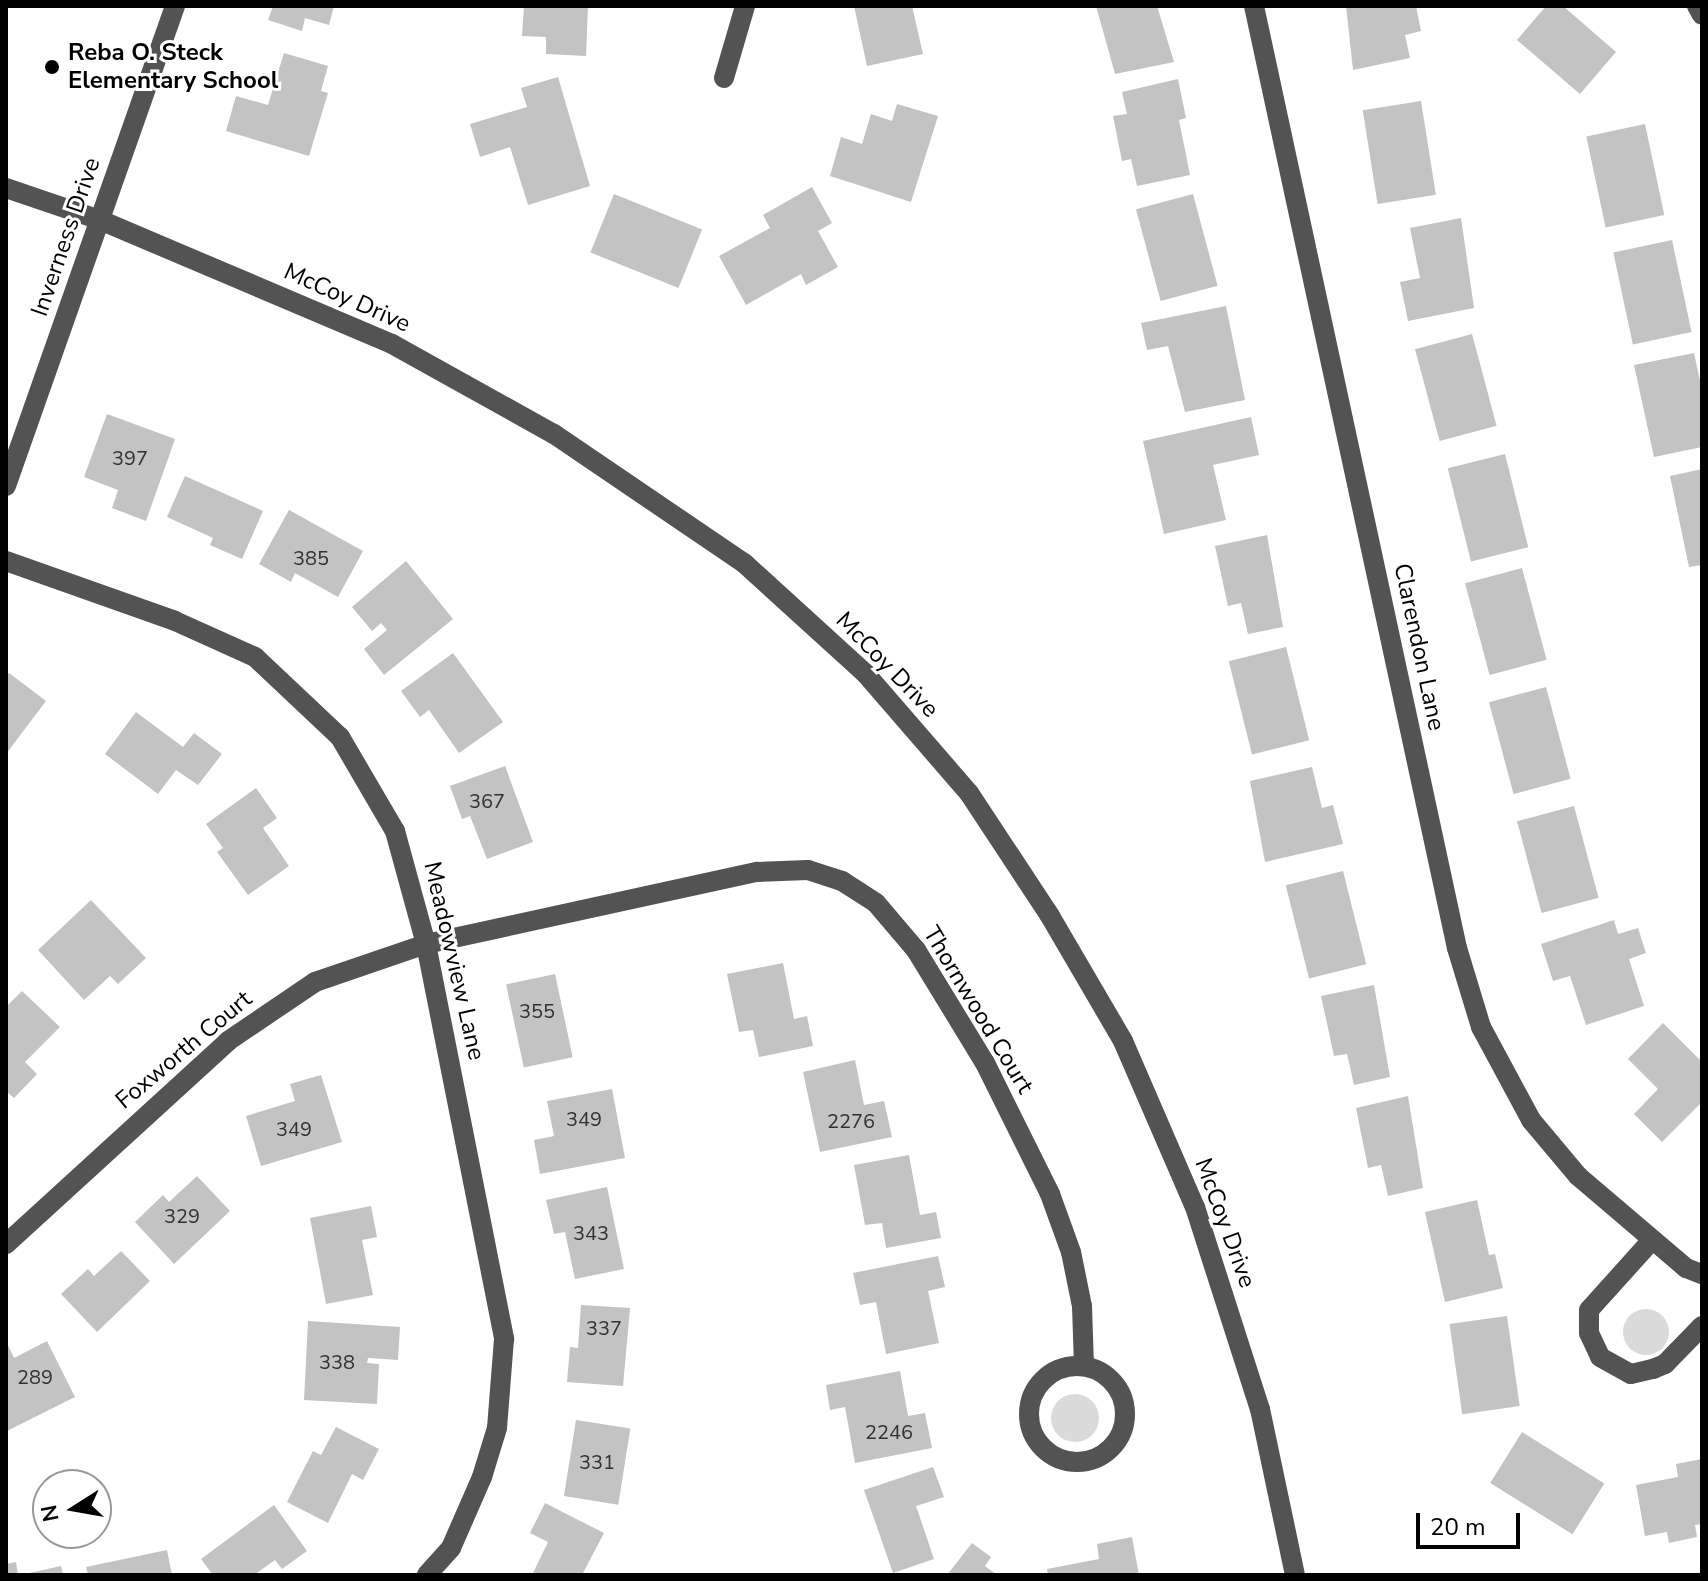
<!DOCTYPE html>
<style>
body{margin:0}
#map{position:relative;width:1708px;height:1581px;overflow:hidden;background:#fff;font-family:"Nunito Sans",sans-serif}
div>[style]{position:absolute}
[style*='--x']{left:calc(var(--x)*1px);top:calc(var(--y)*1px);width:calc(var(--w)*1px);rotate:calc(var(--a)*1deg)}
.green>*{inset:0;background:#dadada}
.round{border-radius:50%}
.building>*{inset:0;background:#c3c3c3;transform-origin:0 0}
.minor>*{height:20px;margin:-10px;padding:0 10px;transform-origin:10px;border-radius:10px;background:#535353}
.minor>.ring{margin:-10px;padding:0;box-sizing:content-box;background:none;border:20px solid #535353;border-radius:50%}
.dots>*{width:22px;height:22px;translate:-50% -50%;box-sizing:border-box;border:4px solid #fff;border-radius:50%}
span{translate:-50% -50%;white-space:nowrap;text-align:center;line-height:1.15;-webkit-text-stroke:6px #fff;paint-order:stroke}
.number-label{font-size:20px;color:#313131}
.number-label span{-webkit-text-stroke-width:0}
.poi-label{font-size:24px;color:#000;font-weight:700}
.left{translate:0 -50%;text-align:left}
.street-label{font-size:24px;color:#000}
.frame{position:absolute;inset:0;border:8px solid #000;pointer-events:none}
.north{position:absolute;left:32px;top:1469px;width:80px;height:80px;box-sizing:border-box;background:#fff;border:2px solid #999;border-radius:50%;rotate:259deg;font-size:22px;font-weight:700;line-height:32px;text-align:center;color:#000}
.north::after{content:'';display:block;margin:auto;width:28px;height:36px;background:#000;clip-path:polygon(50% 0,100% 100%,50% 72%,0 100%)}
.scale{position:absolute;left:1416px;top:1513px;width:104px;height:36px;box-sizing:border-box;border:4px solid #000;border-top:0;padding-left:10px;font-size:24px;line-height:28px;white-space:nowrap;color:#000;-webkit-text-stroke:6px #fff;paint-order:stroke}
</style>
<div id="map">
<div class="green">
<div class="round" style="left:1623px;top:1309px;width:46px;height:46px"></div>
<div class="round" style="left:1051px;top:1394px;width:48px;height:48px"></div>
</div>
<div class="building">
<div style="clip-path:polygon(273px 6px,334px 6px,329px 25px,305px 18px,302px 31px,268px 20px)"></div>
<div style="clip-path:polygon(524px 6px,588px 6px,586px 56px,546px 54px,546px 37px,522px 36px)"></div>
<div style="clip-path:polygon(854px 6px,912px 6px,923px 54px,867px 66px)"></div>
<div style="clip-path:polygon(1096px 6px,1157px 6px,1174px 62px,1115px 74px)"></div>
<div style="clip-path:polygon(1346px 6px,1416px 6px,1421px 31px,1405px 35px,1410px 58px,1353px 70px)"></div>
<div style="clip-path:polygon(1546px 6px,1563px 6px,1616px 52px,1580px 94px,1517px 40px)"></div>
<div style="clip-path:polygon(284px 53px,328px 66px,321px 91px,328px 93px,309px 156px,226px 131px,236px 96px,268px 105px)"></div>
<div style="clip-path:polygon(558px 77px,590px 186px,528px 205px,510px 147px,480px 157px,470px 124px,527px 107px,521px 88px)"></div>
<div style="clip-path:polygon(1178px 79px,1186px 118px,1179px 120px,1190px 175px,1137px 186px,1131px 159px,1122px 161px,1113px 116px,1127px 114px,1122px 92px)"></div>
<div style="left:1421px;top:101px;width:95px;height:59px;rotate:81deg"></div>
<div style="clip-path:polygon(897px 104px,938px 116px,911px 202px,830px 176px,841px 137px,862px 144px,871px 114px,892px 121px)"></div>
<div style="left:1645px;top:124px;width:93px;height:60px;rotate:78deg"></div>
<div style="clip-path:polygon(812px 187px,832px 223px,818px 231px,838px 267px,806px 285px,801px 274px,746px 305px,719px 256px,770px 228px,763px 215px)"></div>
<div style="left:614px;top:194px;width:95px;height:63px;rotate:22deg"></div>
<div style="left:1193px;top:194px;width:95px;height:59px;rotate:75deg"></div>
<div style="clip-path:polygon(1461px 218px,1474px 308px,1408px 321px,1400px 282px,1420px 278px,1410px 228px)"></div>
<div style="left:1672px;top:240px;width:94px;height:60px;rotate:78deg"></div>
<div style="clip-path:polygon(1226px 306px,1245px 400px,1185px 412px,1168px 346px,1147px 350px,1141px 323px)"></div>
<div style="left:1472px;top:334px;width:95px;height:59px;rotate:75deg"></div>
<div style="clip-path:polygon(1694px 353px,1702px 390px,1702px 447px,1654px 457px,1634px 365px)"></div>
<div style="clip-path:polygon(107px 414px,175px 439px,146px 521px,112px 508px,118px 490px,84px 477px)"></div>
<div style="clip-path:polygon(1251px 417px,1259px 455px,1213px 465px,1226px 520px,1164px 534px,1143px 441px)"></div>
<div style="left:1505px;top:454px;width:96px;height:59px;rotate:76deg"></div>
<div style="clip-path:polygon(1702px 469px,1702px 565px,1689px 567px,1670px 476px)"></div>
<div style="clip-path:polygon(185px 476px,263px 511px,242px 559px,210px 545px,213px 538px,167px 517px)"></div>
<div style="clip-path:polygon(289px 510px,363px 551px,338px 597px,295px 573px,291px 582px,259px 564px)"></div>
<div style="clip-path:polygon(1267px 535px,1283px 627px,1248px 634px,1241px 603px,1228px 606px,1215px 546px)"></div>
<div style="clip-path:polygon(406px 561px,453px 619px,384px 675px,364px 649px,387px 630px,381px 623px,372px 631px,352px 607px)"></div>
<div style="left:1522px;top:568px;width:95px;height:59px;rotate:75deg"></div>
<div style="left:1286px;top:647px;width:96px;height:59px;rotate:76deg"></div>
<div style="clip-path:polygon(453px 653px,503px 722px,459px 753px,429px 710px,420px 717px,401px 691px)"></div>
<div style="clip-path:polygon(9px 673px,46px 701px,6px 754px,6px 677px)"></div>
<div style="left:1546px;top:687px;width:95px;height:59px;rotate:75deg"></div>
<div style="clip-path:polygon(136px 712px,183px 747px,194px 733px,222px 754px,198px 785px,176px 770px,158px 794px,105px 754px)"></div>
<div style="clip-path:polygon(505px 766px,533px 842px,487px 859px,470px 816px,462px 819px,450px 786px)"></div>
<div style="clip-path:polygon(1312px 767px,1322px 808px,1333px 805px,1343px 844px,1265px 862px,1250px 781px)"></div>
<div style="clip-path:polygon(256px 788px,277px 818px,263px 828px,289px 866px,248px 895px,217px 852px,223px 848px,206px 824px)"></div>
<div style="left:1574px;top:806px;width:95px;height:59px;rotate:75deg"></div>
<div style="left:1343px;top:871px;width:96px;height:59px;rotate:76deg"></div>
<div style="clip-path:polygon(91px 900px,146px 958px,118px 984px,110px 976px,84px 1000px,38px 950px)"></div>
<div style="clip-path:polygon(1614px 920px,1618px 934px,1638px 928px,1646px 953px,1629px 959px,1644px 1006px,1586px 1025px,1570px 976px,1553px 981px,1541px 944px)"></div>
<div style="clip-path:polygon(783px 963px,794px 1019px,807px 1016px,813px 1046px,759px 1057px,753px 1030px,739px 1032px,727px 974px)"></div>
<div style="left:555px;top:974px;width:85px;height:50px;rotate:78deg"></div>
<div style="clip-path:polygon(1374px 985px,1390px 1077px,1354px 1085px,1347px 1054px,1334px 1056px,1321px 996px)"></div>
<div style="clip-path:polygon(22px 991px,60px 1027px,25px 1062px,37px 1074px,14px 1098px,6px 1091px,6px 1007px)"></div>
<div style="clip-path:polygon(1663px 1023px,1702px 1062px,1702px 1102px,1662px 1142px,1634px 1114px,1658px 1089px,1628px 1059px)"></div>
<div style="clip-path:polygon(855px 1060px,864px 1105px,884px 1101px,892px 1137px,820px 1152px,803px 1072px)"></div>
<div style="clip-path:polygon(321px 1075px,342px 1142px,261px 1166px,246px 1116px,295px 1101px,290px 1084px)"></div>
<div style="clip-path:polygon(612px 1089px,625px 1158px,540px 1174px,534px 1140px,554px 1136px,547px 1101px)"></div>
<div style="clip-path:polygon(1408px 1096px,1423px 1188px,1388px 1196px,1381px 1165px,1368px 1168px,1356px 1108px)"></div>
<div style="clip-path:polygon(909px 1155px,920px 1215px,936px 1212px,941px 1238px,886px 1248px,882px 1223px,865px 1225px,854px 1165px)"></div>
<div style="clip-path:polygon(197px 1176px,230px 1211px,174px 1264px,135px 1222px,163px 1195px,169px 1202px)"></div>
<div style="clip-path:polygon(607px 1187px,624px 1269px,575px 1279px,565px 1232px,554px 1234px,546px 1200px)"></div>
<div style="clip-path:polygon(1477px 1200px,1489px 1255px,1495px 1254px,1503px 1288px,1445px 1302px,1425px 1212px)"></div>
<div style="clip-path:polygon(371px 1206px,377px 1237px,362px 1240px,373px 1295px,326px 1304px,310px 1218px)"></div>
<div style="clip-path:polygon(121px 1251px,150px 1281px,97px 1332px,61px 1294px,88px 1269px,94px 1276px)"></div>
<div style="clip-path:polygon(938px 1256px,945px 1287px,928px 1291px,939px 1343px,886px 1354px,876px 1302px,860px 1305px,853px 1273px)"></div>
<div style="clip-path:polygon(581px 1305px,630px 1308px,623px 1386px,567px 1382px,570px 1347px,578px 1348px)"></div>
<div style="left:1507px;top:1316px;width:91px;height:58px;rotate:82deg"></div>
<div style="clip-path:polygon(308px 1321px,400px 1327px,398px 1360px,368px 1358px,367px 1363px,379px 1364px,377px 1404px,304px 1400px)"></div>
<div style="clip-path:polygon(6px 1341px,14px 1358px,47px 1341px,75px 1397px,7px 1431px)"></div>
<div style="clip-path:polygon(900px 1371px,908px 1416px,925px 1413px,932px 1448px,855px 1463px,845px 1407px,830px 1410px,826px 1385px)"></div>
<div style="left:576px;top:1420px;width:55px;height:77px;rotate:9deg"></div>
<div style="clip-path:polygon(336px 1427px,379px 1449px,363px 1480px,352px 1474px,328px 1523px,287px 1502px,313px 1451px,321px 1455px)"></div>
<div style="left:1522px;top:1432px;width:97px;height:60px;rotate:32deg"></div>
<div style="clip-path:polygon(1702px 1459px,1702px 1524px,1695px 1525px,1697px 1537px,1669px 1543px,1667px 1532px,1645px 1536px,1636px 1485px,1678px 1477px,1676px 1464px)"></div>
<div style="clip-path:polygon(933px 1467px,944px 1497px,916px 1506px,934px 1559px,893px 1573px,864px 1490px)"></div>
<div style="clip-path:polygon(545px 1503px,604px 1533px,582px 1575px,532px 1575px,548px 1542px,530px 1533px)"></div>
<div style="clip-path:polygon(274px 1505px,307px 1551px,282px 1569px,275px 1560px,254px 1575px,213px 1575px,201px 1559px)"></div>
<div style="clip-path:polygon(1132px 1537px,1139px 1575px,1048px 1575px,1047px 1569px,1099px 1559px,1097px 1544px)"></div>
<div style="clip-path:polygon(972px 1543px,991px 1557px,985px 1566px,997px 1575px,947px 1575px)"></div>
<div style="clip-path:polygon(167px 1550px,172px 1575px,88px 1575px,86px 1567px)"></div>
<div style="clip-path:polygon(16px 1562px,18px 1575px,6px 1575px,6px 1564px)"></div>
<div style="clip-path:polygon(61px 1566px,63px 1575px,25px 1575px,25px 1574px)"></div>
</div>
<div class="minor">
<div style="--x:1254;--y:6;--w:964;--a:77.84"></div>
<div style="--x:1457;--y:948;--w:83;--a:73.1"></div>
<div style="--x:1481;--y:1027;--w:106;--a:61.7"></div>
<div style="--x:1531;--y:1120;--w:73;--a:50"></div>
<div style="--x:1578;--y:1176;--w:142;--a:40.4"></div>
<div style="--x:1686;--y:1268;--w:17;--a:21"></div>
<div style="--x:1697;--y:6;--w:10;--a:61"></div>
<div style="--x:724;--y:78;--w:75;--a:-73.7"></div>
<div style="--x:6;--y:188;--w:99;--a:18.8"></div>
<div style="--x:100;--y:220;--w:317;--a:23"></div>
<div style="--x:392;--y:344;--w:185;--a:29.1"></div>
<div style="--x:554;--y:434;--w:230;--a:34.2"></div>
<div style="--x:744;--y:563;--w:164;--a:42.3"></div>
<div style="--x:865;--y:673;--w:159;--a:49.1"></div>
<div style="--x:969;--y:793;--w:147;--a:56.6"></div>
<div style="--x:1050;--y:916;--w:145;--a:59.7"></div>
<div style="--x:1123;--y:1041;--w:181;--a:66.6"></div>
<div style="--x:1195;--y:1207;--w:212;--a:72.2"></div>
<div style="--x:1260;--y:1409;--w:170;--a:78.1"></div>
<div style="--x:6;--y:486;--w:509;--a:-70.6"></div>
<div style="--x:6;--y:561;--w:179;--a:19.5"></div>
<div style="--x:175;--y:621;--w:88;--a:24.2"></div>
<div style="--x:255;--y:657;--w:117;--a:43.3"></div>
<div style="--x:340;--y:737;--w:109;--a:59.7"></div>
<div style="--x:395;--y:831;--w:117;--a:74.7"></div>
<div style="--x:426;--y:944;--w:403;--a:78.8"></div>
<div style="--x:504;--y:1339;--w:89;--a:94.5"></div>
<div style="--x:497;--y:1428;--w:51;--a:107"></div>
<div style="--x:482;--y:1477;--w:77;--a:113.6"></div>
<div style="--x:451;--y:1548;--w:36;--a:132"></div>
<div style="--x:1652;--y:1240;--w:94;--a:132"></div>
<div style="--x:1589;--y:1310;--w:23;--a:90"></div>
<div style="--x:1589;--y:1333;--w:26;--a:65"></div>
<div style="--x:1600;--y:1357;--w:35;--a:29"></div>
<div style="--x:1631;--y:1374;--w:23;--a:-13"></div>
<div style="--x:1653;--y:1369;--w:13;--a:-23"></div>
<div style="--x:1665;--y:1364;--w:53;--a:-45.8"></div>
<div style="--x:6;--y:1244;--w:301;--a:-42.4"></div>
<div style="--x:228;--y:1041;--w:105;--a:-34.1"></div>
<div style="--x:315;--y:982;--w:117;--a:-18.9"></div>
<div style="--x:426;--y:944;--w:339;--a:-12.3"></div>
<div style="--x:757;--y:872;--w:51;--a:-2.2"></div>
<div style="--x:808;--y:870;--w:36;--a:18"></div>
<div style="--x:842;--y:881;--w:40;--a:32.9"></div>
<div style="--x:876;--y:903;--w:62;--a:49.6"></div>
<div style="--x:916;--y:950;--w:132;--a:58.6"></div>
<div style="--x:985;--y:1063;--w:146;--a:63.6"></div>
<div style="--x:1050;--y:1194;--w:62;--a:70.1"></div>
<div style="--x:1071;--y:1252;--w:55;--a:78.5"></div>
<div style="--x:1082;--y:1306;--w:59;--a:88.1"></div>
<div class="ring" style="left:1029px;top:1366px;width:76px;height:76px"></div>
</div>
<div class="dots">
<div style="left:52px;top:67px;background:#000"></div>
</div>
<div class="number-label">
<span style="left:130px;top:458px">397</span>
<span style="left:311px;top:558px">385</span>
<span style="left:487px;top:801px">367</span>
<span style="left:537px;top:1011px">355</span>
<span style="left:584px;top:1119px">349</span>
<span style="left:851px;top:1121px">2276</span>
<span style="left:294px;top:1129px">349</span>
<span style="left:182px;top:1216px">329</span>
<span style="left:591px;top:1233px">343</span>
<span style="left:604px;top:1328px">337</span>
<span style="left:337px;top:1362px">338</span>
<span style="left:35px;top:1377px">289</span>
<span style="left:889px;top:1432px">2246</span>
<span style="left:597px;top:1462px">331</span>
</div>
<div class="poi-label">
<span class="left" style="left:68px;top:67px">Reba O. Steck<br>Elementary School</span>
</div>
<div class="street-label">
<span style="left:66px;top:237px;rotate:-71deg">Inverness Drive</span>
<span style="left:347px;top:298px;rotate:24deg">McCoy Drive</span>
<span style="left:1419px;top:647px;rotate:78deg">Clarendon Lane</span>
<span style="left:887px;top:665px;rotate:46deg">McCoy Drive</span>
<span style="left:454px;top:961px;rotate:77deg">Meadowview Lane</span>
<span style="left:978px;top:1010px;rotate:59deg">Thornwood Court</span>
<span style="left:184px;top:1050px;rotate:-40deg">Foxworth Court</span>
<span style="left:1225px;top:1223px;rotate:70deg">McCoy Drive</span>
</div>
<div class="frame"></div>
<div class="north">N</div>
<div class="scale">20 m</div>
</div>
